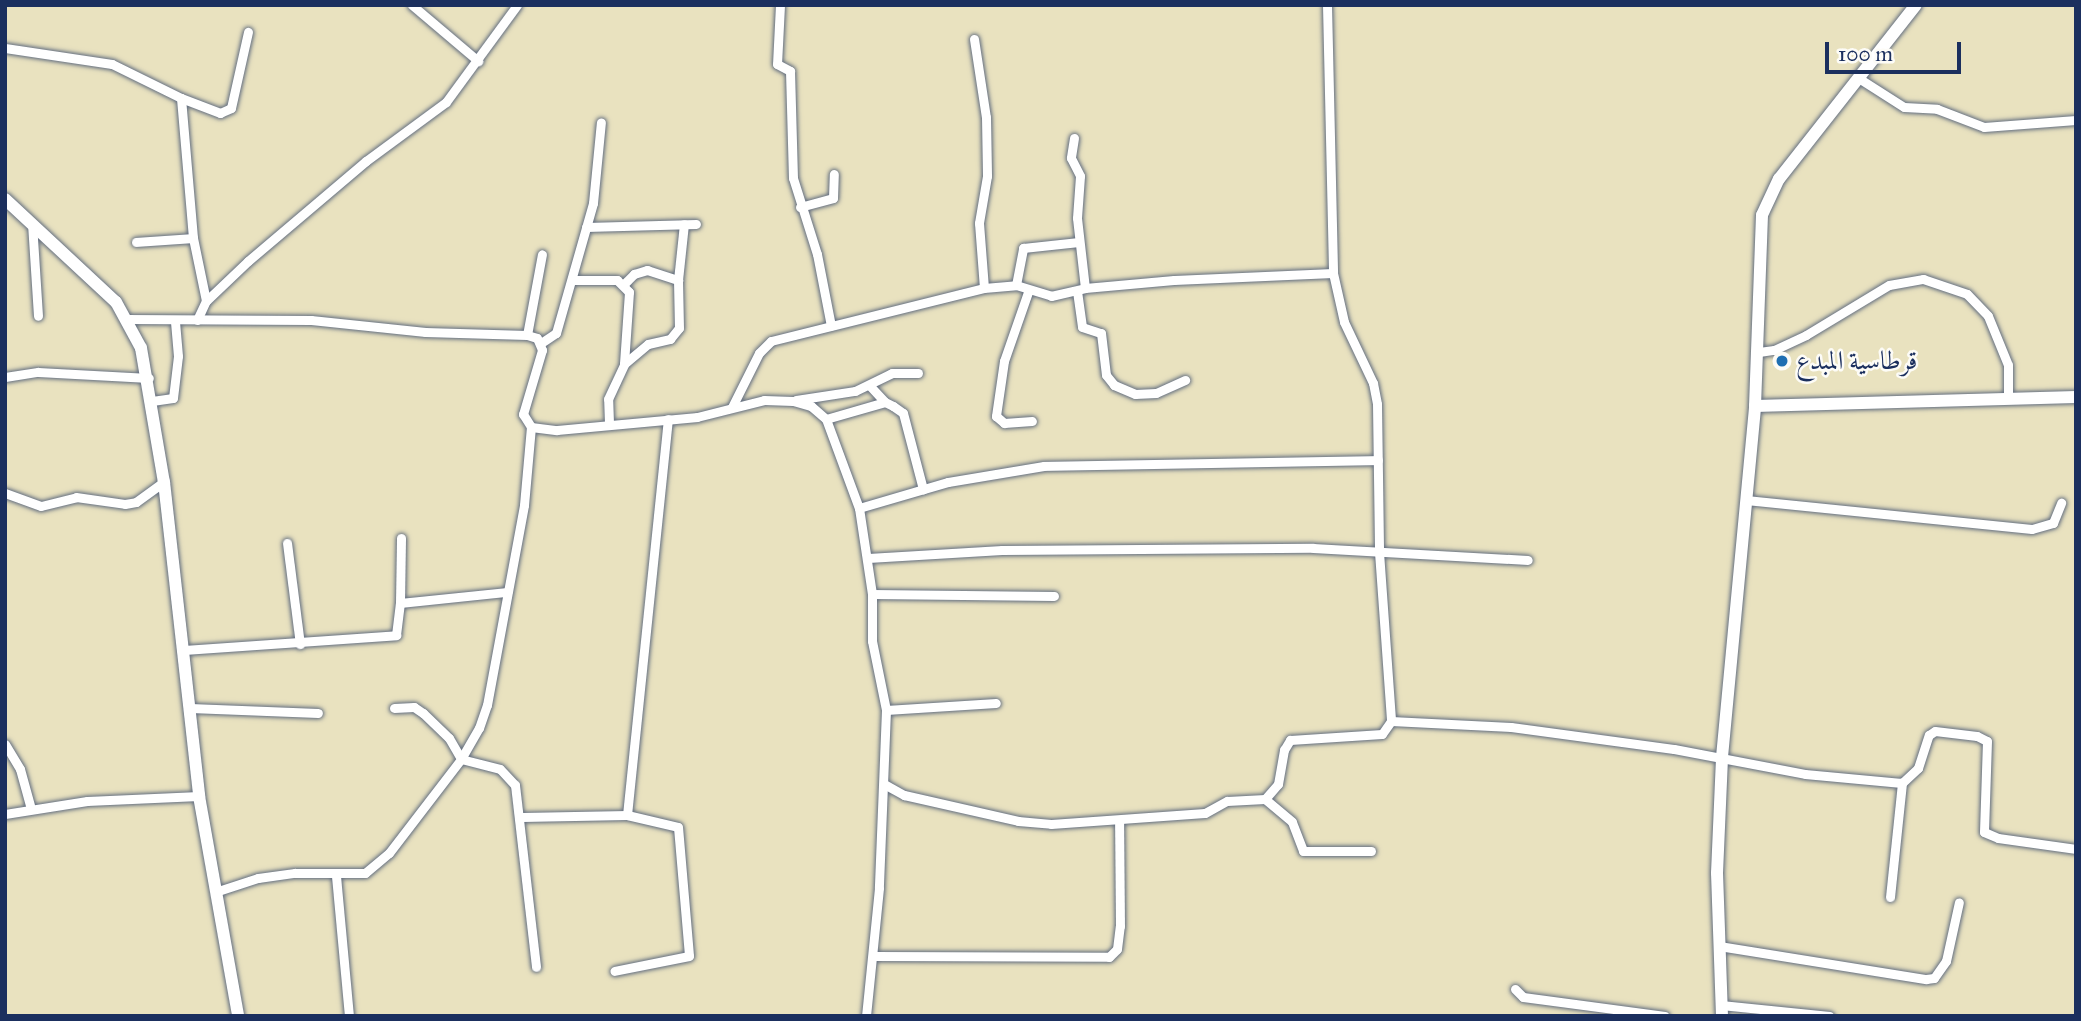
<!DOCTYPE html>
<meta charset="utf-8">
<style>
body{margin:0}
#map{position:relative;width:2081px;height:1021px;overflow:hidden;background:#e9e2bf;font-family:"IM FELL Great Primer",Amiri,serif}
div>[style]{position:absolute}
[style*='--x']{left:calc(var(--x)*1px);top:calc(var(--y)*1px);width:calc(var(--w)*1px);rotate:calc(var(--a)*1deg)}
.roads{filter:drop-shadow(0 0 2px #636e80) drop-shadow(0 0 2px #636e80)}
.street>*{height:9px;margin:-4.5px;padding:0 4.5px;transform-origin:4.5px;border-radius:4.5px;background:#fff}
.secondary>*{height:12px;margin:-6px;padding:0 6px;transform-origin:6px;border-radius:6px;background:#fff}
.dots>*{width:19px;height:19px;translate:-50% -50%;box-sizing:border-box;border:4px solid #fdfcf7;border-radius:50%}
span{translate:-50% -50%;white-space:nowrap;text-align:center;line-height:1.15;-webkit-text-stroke:5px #fdfcf7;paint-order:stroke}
.poi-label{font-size:26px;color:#1b2f5e}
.left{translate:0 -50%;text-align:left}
.frame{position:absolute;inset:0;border:7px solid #1b2f5e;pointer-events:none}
.scale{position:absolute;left:1825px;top:42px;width:136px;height:32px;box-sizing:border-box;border:4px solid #1b2f5e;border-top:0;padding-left:9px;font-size:21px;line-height:24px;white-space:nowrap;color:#1b2f5e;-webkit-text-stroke:5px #fdfcf7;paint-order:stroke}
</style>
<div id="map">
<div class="roads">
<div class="street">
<div style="--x:412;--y:5;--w:87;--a:40.3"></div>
<div style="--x:780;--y:5;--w:59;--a:92.9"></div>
<div style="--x:777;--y:64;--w:15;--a:28"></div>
<div style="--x:790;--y:71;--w:107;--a:88.4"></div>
<div style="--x:793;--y:178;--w:80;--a:72.5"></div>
<div style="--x:817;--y:254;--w:73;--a:79"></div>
<div style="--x:1327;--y:5;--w:268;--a:88.7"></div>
<div style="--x:1333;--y:273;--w:50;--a:77.3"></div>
<div style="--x:1344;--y:322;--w:68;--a:64.6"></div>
<div style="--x:1373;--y:383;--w:21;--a:79"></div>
<div style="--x:1377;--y:404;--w:148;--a:89.2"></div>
<div style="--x:1379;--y:552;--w:169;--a:85.9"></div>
<div style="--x:974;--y:39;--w:79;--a:81.3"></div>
<div style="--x:986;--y:117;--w:59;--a:89"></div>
<div style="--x:987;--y:176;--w:48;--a:99.7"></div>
<div style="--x:979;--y:223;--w:65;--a:85.6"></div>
<div style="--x:5;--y:48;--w:108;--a:8.5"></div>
<div style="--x:112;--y:64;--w:77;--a:26.2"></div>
<div style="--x:181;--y:98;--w:141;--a:85.1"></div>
<div style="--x:193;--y:238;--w:64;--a:78.3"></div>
<div style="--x:1860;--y:79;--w:52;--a:32.5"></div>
<div style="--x:1904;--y:107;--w:33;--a:3"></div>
<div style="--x:1937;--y:109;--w:50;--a:21"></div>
<div style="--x:1984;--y:127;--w:92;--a:-4.4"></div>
<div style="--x:181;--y:98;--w:42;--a:21"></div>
<div style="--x:220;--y:113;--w:12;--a:-24"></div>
<div style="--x:231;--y:108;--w:78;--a:-77.4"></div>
<div style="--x:1074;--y:138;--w:20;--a:99"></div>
<div style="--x:1071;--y:158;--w:20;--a:63"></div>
<div style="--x:1080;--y:176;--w:42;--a:94.1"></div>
<div style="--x:1077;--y:218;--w:70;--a:83.5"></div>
<div style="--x:800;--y:207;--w:34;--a:-15"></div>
<div style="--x:833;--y:198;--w:24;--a:-88"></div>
<div style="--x:32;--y:223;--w:93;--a:86.3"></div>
<div style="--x:586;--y:227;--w:110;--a:-1.6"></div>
<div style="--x:136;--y:242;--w:57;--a:-4"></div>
<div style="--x:572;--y:280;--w:45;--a:0"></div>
<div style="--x:617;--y:280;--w:17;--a:45"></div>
<div style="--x:629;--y:292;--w:72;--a:94"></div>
<div style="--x:623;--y:285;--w:16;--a:-45"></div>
<div style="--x:634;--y:274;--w:14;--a:-17"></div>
<div style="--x:647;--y:270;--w:33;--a:18"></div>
<div style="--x:1016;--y:285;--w:38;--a:-79"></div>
<div style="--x:1023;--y:248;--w:56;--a:-6.1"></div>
<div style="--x:1077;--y:291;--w:36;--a:82"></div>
<div style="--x:1082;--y:327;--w:20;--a:18"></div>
<div style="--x:1101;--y:333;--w:42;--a:83.2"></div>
<div style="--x:1106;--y:375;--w:13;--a:51"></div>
<div style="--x:1114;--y:385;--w:23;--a:23"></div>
<div style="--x:1135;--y:394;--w:21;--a:-3"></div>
<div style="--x:1156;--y:393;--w:32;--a:-24"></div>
<div style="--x:1028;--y:292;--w:73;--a:109.2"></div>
<div style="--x:1004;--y:361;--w:56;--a:98.3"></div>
<div style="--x:996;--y:416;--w:11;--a:41"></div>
<div style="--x:1004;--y:423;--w:28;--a:-4"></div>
<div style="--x:126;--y:319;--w:185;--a:0.3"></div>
<div style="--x:311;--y:320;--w:115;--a:6"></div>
<div style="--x:425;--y:332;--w:102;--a:1.7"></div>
<div style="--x:527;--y:335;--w:10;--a:17"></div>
<div style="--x:537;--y:338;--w:13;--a:67"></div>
<div style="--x:542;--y:350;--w:67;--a:106.5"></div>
<div style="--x:523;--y:414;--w:15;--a:58"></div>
<div style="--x:531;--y:427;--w:26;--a:7"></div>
<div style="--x:557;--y:430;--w:141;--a:-5.3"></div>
<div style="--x:697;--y:417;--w:69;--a:-14.2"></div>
<div style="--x:764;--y:400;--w:29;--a:2"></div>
<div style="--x:793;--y:401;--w:19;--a:16"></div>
<div style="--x:811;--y:406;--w:20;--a:41"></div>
<div style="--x:826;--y:419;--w:95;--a:69.7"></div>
<div style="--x:859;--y:508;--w:87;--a:81.4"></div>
<div style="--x:872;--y:594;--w:47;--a:90"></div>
<div style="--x:872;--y:641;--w:70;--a:78.5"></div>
<div style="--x:886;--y:710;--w:178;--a:92.3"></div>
<div style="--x:879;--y:888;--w:129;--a:95.8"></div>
<div style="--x:197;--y:320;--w:21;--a:-65"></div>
<div style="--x:206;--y:301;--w:58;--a:-43.6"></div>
<div style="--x:248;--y:261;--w:155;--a:-40.3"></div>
<div style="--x:366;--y:161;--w:99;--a:-36.4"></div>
<div style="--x:446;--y:102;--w:120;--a:-53.8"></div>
<div style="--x:527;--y:335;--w:82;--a:-79.5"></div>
<div style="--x:541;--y:343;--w:18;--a:-34"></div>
<div style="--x:556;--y:333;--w:135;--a:-74.1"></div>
<div style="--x:593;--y:203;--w:81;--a:-84.4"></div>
<div style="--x:1759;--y:352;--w:15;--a:-8"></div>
<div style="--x:1774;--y:350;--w:35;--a:-25"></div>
<div style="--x:1806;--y:335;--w:97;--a:-31.1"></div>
<div style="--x:1889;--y:285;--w:35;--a:-10"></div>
<div style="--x:1923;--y:279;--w:46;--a:18.8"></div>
<div style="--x:1967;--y:294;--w:30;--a:46"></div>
<div style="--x:1988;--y:316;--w:53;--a:67.8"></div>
<div style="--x:2008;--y:365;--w:34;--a:90"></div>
<div style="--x:5;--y:377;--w:33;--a:-9"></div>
<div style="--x:38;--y:372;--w:111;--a:3.1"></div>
<div style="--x:870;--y:386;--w:22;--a:47"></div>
<div style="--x:796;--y:400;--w:60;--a:-8.7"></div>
<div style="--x:855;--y:391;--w:41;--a:-25.9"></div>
<div style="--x:892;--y:373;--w:26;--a:0"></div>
<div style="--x:152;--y:401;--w:21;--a:-8"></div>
<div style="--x:173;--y:398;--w:42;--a:-83.2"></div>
<div style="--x:178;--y:356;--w:36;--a:-95"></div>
<div style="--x:732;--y:407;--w:60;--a:-63.4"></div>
<div style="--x:759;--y:353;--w:17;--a:-45"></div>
<div style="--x:771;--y:341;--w:219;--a:-14"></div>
<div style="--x:984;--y:288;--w:32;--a:-5"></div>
<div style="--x:1016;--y:285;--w:37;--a:17"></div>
<div style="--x:1051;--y:296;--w:35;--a:-13"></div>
<div style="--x:1085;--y:288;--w:89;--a:-5.1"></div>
<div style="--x:1174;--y:280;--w:159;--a:-2.5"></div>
<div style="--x:826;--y:419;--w:61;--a:-16.1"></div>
<div style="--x:885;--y:402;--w:9;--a:27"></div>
<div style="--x:893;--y:406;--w:12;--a:35"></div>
<div style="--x:903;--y:413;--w:79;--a:75.3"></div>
<div style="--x:609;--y:423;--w:24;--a:-92"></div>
<div style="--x:608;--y:399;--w:38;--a:-65"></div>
<div style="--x:624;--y:364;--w:31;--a:-40"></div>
<div style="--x:648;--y:344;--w:23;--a:-13"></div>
<div style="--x:670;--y:339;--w:14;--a:-51"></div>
<div style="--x:679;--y:328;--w:48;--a:-91.2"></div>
<div style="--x:678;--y:280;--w:56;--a:-83.9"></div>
<div style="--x:5;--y:493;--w:38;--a:20"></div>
<div style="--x:41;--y:506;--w:36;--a:-14"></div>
<div style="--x:76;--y:497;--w:49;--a:8.1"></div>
<div style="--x:125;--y:504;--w:11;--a:-10"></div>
<div style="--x:136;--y:502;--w:34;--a:-36"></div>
<div style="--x:1746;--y:500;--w:287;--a:5.8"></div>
<div style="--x:2032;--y:529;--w:22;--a:-16"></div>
<div style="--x:2053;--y:523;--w:22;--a:-68"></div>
<div style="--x:859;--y:508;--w:93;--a:-16.3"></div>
<div style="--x:948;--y:482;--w:97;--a:-9.5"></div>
<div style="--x:1044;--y:466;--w:334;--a:-1"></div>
<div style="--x:287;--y:543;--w:102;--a:82.7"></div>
<div style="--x:868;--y:558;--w:134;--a:-3.4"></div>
<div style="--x:1002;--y:550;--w:311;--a:-0.4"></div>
<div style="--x:1313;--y:548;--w:215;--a:3.2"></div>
<div style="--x:872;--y:594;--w:182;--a:0.6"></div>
<div style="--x:400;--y:603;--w:65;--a:-89.1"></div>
<div style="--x:184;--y:650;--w:213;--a:-4"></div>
<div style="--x:396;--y:635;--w:32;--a:-83"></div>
<div style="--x:400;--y:603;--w:108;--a:-5.9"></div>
<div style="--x:190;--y:708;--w:128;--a:2.2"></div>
<div style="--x:394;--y:708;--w:20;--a:-3"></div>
<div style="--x:414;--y:707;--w:11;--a:34"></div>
<div style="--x:423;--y:713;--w:36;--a:44"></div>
<div style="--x:449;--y:738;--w:24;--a:60"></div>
<div style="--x:886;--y:710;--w:110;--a:-3.6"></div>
<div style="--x:5;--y:744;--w:29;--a:59"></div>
<div style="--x:20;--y:769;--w:41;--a:74.6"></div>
<div style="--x:461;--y:759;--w:36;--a:-60"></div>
<div style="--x:479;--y:728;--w:24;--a:-71"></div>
<div style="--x:487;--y:705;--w:203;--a:-79.5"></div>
<div style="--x:524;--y:505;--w:78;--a:-84.9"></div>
<div style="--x:884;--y:784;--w:23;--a:29"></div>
<div style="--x:904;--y:795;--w:117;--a:12.8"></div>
<div style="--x:1018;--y:821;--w:33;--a:5"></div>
<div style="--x:1051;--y:824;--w:154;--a:-4.1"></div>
<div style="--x:1205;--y:813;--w:25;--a:-29"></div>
<div style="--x:1227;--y:801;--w:38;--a:-3"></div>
<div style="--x:1265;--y:799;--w:20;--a:-49"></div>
<div style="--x:1278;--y:784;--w:35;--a:-80"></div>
<div style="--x:1284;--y:750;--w:12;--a:-59"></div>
<div style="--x:1290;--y:740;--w:92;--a:-3.7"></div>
<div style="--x:1382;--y:734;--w:16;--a:-55"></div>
<div style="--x:1391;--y:721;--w:120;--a:2.9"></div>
<div style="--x:1511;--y:727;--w:164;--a:7.7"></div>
<div style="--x:1674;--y:749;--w:133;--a:10.8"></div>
<div style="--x:1805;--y:774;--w:97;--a:5.3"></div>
<div style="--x:1902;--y:783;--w:22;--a:-43"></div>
<div style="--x:1918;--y:768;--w:35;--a:-72"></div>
<div style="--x:1929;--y:735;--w:7;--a:-34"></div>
<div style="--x:1935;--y:731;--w:42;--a:6.8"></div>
<div style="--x:1977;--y:736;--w:11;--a:27"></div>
<div style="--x:1987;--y:741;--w:91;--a:91.9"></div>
<div style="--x:1984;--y:832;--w:15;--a:23"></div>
<div style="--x:1998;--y:838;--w:79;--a:8"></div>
<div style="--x:1265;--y:799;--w:35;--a:40"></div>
<div style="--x:1292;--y:822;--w:31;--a:69"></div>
<div style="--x:1303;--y:851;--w:68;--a:0"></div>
<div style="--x:5;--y:814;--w:83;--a:-9"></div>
<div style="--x:87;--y:801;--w:112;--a:-2.6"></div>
<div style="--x:627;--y:815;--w:398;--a:-84.1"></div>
<div style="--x:522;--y:817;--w:105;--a:-1.1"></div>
<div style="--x:627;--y:815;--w:52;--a:13.2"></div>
<div style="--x:678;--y:827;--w:129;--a:85.1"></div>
<div style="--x:689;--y:956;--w:76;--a:168.7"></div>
<div style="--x:336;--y:876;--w:141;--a:84.7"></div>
<div style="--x:215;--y:892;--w:45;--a:-18"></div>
<div style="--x:258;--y:878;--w:37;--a:-8"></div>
<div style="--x:295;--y:873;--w:70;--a:0"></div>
<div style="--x:365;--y:873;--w:31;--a:-40"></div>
<div style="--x:389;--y:853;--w:118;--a:-52.5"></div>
<div style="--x:461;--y:759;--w:40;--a:14.4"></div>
<div style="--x:500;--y:769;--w:22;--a:47"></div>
<div style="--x:515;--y:785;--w:183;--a:83.4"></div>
<div style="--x:1890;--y:897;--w:115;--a:-84"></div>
<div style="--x:1719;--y:946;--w:210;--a:9.1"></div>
<div style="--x:1926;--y:979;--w:8;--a:-7"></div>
<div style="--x:1934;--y:978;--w:21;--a:-55"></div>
<div style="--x:1946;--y:961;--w:60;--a:-77.6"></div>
<div style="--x:873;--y:956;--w:236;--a:0.2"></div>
<div style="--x:1109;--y:957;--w:11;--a:-45"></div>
<div style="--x:1117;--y:949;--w:23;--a:-83"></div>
<div style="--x:1120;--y:926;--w:105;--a:-90.5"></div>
<div style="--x:1515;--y:989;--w:11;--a:45"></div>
<div style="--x:1523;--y:997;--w:143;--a:7.6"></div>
<div style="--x:1721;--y:1005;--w:109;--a:5.8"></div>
</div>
<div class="secondary">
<div style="--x:5;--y:199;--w:151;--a:42.9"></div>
<div style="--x:116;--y:302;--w:52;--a:61.5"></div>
<div style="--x:141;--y:348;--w:136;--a:80.3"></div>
<div style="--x:164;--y:482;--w:316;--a:83.6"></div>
<div style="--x:199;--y:796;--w:223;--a:79.9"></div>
<div style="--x:1755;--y:406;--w:321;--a:-1.6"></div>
<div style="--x:1722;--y:1016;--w:143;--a:-92"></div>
<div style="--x:1717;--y:873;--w:116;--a:-87.5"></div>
<div style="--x:1722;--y:757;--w:353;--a:-84.6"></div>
<div style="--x:1755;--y:406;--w:191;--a:-87.9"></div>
<div style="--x:1762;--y:215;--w:40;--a:-65"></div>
<div style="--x:1779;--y:179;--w:221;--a:-51.8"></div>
</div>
</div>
<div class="dots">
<div style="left:1782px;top:361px;background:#1f6fb2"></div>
</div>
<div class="poi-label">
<span class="left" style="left:1796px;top:361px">قرطاسية المبدع</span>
</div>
<div class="frame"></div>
<div class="scale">100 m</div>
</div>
